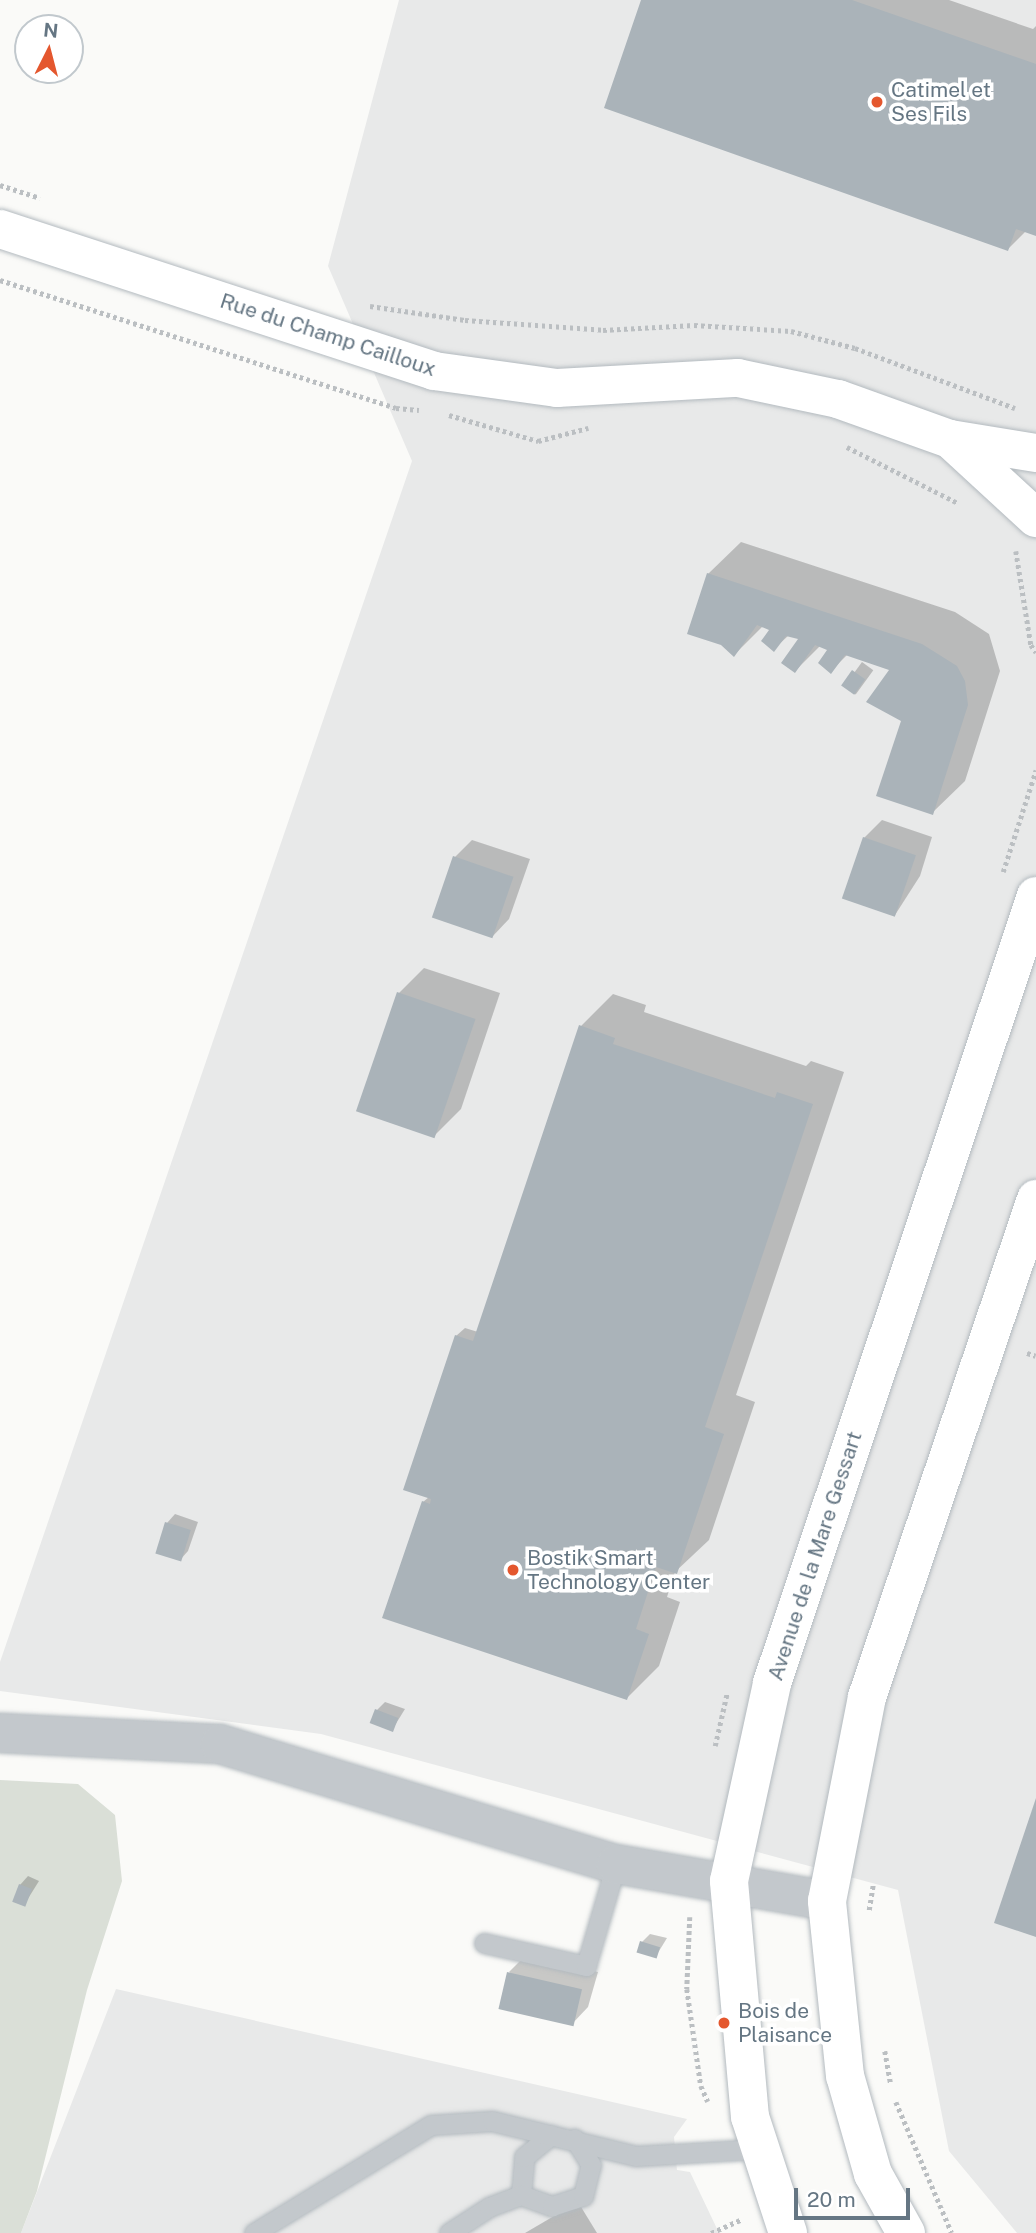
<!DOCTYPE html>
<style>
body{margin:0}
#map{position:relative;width:1036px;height:2233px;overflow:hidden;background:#fafaf8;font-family:"Public Sans",sans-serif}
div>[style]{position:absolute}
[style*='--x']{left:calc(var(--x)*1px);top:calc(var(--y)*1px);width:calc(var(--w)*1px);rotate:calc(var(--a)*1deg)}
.built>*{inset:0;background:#e8e9e9}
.green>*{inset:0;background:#dadfd7}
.shadow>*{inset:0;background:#0003;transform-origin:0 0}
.building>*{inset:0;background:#aab3b9;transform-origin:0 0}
.path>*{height:4.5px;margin-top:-2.25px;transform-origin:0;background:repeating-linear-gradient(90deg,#bbbfc2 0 3.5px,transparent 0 7px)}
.roads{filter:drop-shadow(0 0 2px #b3babf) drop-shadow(0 0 2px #b3babf)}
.lane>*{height:19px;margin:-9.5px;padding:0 9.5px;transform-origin:9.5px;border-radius:9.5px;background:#c3c8cc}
.street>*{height:38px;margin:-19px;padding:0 19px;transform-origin:19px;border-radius:19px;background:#c3c8cc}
.secondary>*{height:38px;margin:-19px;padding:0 19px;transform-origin:19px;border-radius:19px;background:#fff}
.dots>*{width:19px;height:19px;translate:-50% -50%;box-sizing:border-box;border:4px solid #fff;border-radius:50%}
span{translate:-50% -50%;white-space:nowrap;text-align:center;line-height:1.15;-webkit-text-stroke:7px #fff;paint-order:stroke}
.poi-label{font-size:21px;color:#657683}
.left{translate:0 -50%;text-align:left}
.street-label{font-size:21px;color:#657683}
.north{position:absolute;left:14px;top:14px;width:70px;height:70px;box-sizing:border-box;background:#fff;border:2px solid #c1c8cd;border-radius:50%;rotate:6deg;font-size:19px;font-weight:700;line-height:28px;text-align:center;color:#657683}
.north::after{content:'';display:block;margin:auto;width:24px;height:32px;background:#e4572e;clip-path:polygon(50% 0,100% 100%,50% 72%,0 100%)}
.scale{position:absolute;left:794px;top:2188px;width:116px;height:32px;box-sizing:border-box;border:4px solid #657683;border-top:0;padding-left:9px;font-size:21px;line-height:24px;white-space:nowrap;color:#657683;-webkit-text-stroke:5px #fff;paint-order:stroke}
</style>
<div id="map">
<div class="built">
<div style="clip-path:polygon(399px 0,1036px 0,1036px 2233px,1017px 2233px,949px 2151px,898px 1890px,321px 1734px,0 1691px,0 1662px,412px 461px,328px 266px)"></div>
<div style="clip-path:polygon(116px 1989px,687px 2119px,674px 2137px,677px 2170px,690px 2172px,719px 2233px,21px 2233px)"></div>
</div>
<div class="green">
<div style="clip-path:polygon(0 1780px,78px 1784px,115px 1815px,122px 1881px,87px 1990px,37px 2191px,21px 2233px,0 2233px)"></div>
</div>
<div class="shadow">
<div style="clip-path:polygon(643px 0,949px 0,1033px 29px,1036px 26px,1036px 234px,1026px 231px,1008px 249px)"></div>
<div style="clip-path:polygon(741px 542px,955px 612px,989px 634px,1000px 671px,965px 781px,932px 813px,892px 669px,848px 654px,831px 671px,830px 649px,821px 645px,795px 671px,801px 639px,789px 635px,774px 649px,772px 629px,763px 626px,734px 655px,708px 574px)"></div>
<div style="left:862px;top:662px;width:14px;height:30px;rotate:36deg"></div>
<div style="clip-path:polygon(882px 820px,932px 837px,920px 876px,895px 915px,864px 838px)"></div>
<div style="clip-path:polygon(472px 840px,530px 859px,509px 919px,492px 937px,455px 857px)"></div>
<div style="clip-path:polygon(424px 968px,500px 993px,461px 1109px,435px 1135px,399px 993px)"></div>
<div style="clip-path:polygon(613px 994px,646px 1005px,644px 1012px,806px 1066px,811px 1061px,844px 1072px,736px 1395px,755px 1402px,709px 1540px,675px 1572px,667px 1597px,680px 1602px,659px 1666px,627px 1698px,423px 1502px,429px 1497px,456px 1336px,465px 1328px,478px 1332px,581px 1026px)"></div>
<div style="clip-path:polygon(175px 1514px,198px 1522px,188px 1551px,180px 1560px,167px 1523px)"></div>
<div style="clip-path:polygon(385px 1702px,405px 1709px,392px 1730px,377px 1710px)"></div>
<div style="clip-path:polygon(28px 1876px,39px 1881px,24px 1905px,20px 1885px)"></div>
<div style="clip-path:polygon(650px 1934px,667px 1938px,656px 1956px,642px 1942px)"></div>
<div style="clip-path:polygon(526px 1955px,598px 1972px,588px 2007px,571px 2025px,509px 1972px)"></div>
<div style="clip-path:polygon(578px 2202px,597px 2233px,525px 2233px)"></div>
</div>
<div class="building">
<div style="clip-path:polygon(641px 0,852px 0,1036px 64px,1036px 236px,1016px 229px,1008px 251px,604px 108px)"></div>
<div style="clip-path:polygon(707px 573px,922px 644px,957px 666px,965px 681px,968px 705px,933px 815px,876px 796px,901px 721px,866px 702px,889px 670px,845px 655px,831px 674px,818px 663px,827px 650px,815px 645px,795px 673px,781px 663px,798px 639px,786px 636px,774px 652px,761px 641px,769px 630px,757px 625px,734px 657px,721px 645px,687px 634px)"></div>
<div style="left:852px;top:670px;width:16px;height:19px;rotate:35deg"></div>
<div style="left:863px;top:837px;width:56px;height:65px;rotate:19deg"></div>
<div style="left:453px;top:856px;width:64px;height:65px;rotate:19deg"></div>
<div style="left:397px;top:992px;width:83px;height:126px;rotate:19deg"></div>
<div style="clip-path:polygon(579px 1025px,615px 1038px,613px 1044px,775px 1098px,777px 1092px,813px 1104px,705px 1427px,724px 1434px,677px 1574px,656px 1567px,636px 1629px,649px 1634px,627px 1700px,382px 1618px,422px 1501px,430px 1504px,431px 1499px,403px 1490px,455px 1335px,473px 1341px)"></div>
<div style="left:165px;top:1522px;width:27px;height:33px;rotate:17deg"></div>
<div style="left:375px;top:1709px;width:25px;height:15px;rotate:21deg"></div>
<div style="clip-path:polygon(1036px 1798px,1036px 1937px,994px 1923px)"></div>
<div style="left:19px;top:1884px;width:14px;height:19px;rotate:21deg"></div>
<div style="left:640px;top:1941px;width:21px;height:12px;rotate:17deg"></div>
<div style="left:507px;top:1972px;width:77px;height:38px;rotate:13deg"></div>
</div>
<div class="path">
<div style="--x:0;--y:185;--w:42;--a:18"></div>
<div style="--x:0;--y:280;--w:416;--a:17.9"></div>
<div style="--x:396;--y:408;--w:23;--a:5"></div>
<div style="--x:370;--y:306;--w:96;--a:8.4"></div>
<div style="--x:465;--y:320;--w:138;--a:4.1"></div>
<div style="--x:603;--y:330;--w:91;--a:-3.1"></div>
<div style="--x:694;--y:325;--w:97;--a:3.5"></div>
<div style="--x:791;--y:331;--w:66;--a:14.9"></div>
<div style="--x:855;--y:348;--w:171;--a:20.6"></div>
<div style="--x:449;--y:415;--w:93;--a:16.3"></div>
<div style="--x:538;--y:441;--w:52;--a:-14.6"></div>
<div style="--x:847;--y:447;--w:124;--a:26.8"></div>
<div style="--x:1016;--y:551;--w:95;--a:80.9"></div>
<div style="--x:1031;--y:645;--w:9;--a:54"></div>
<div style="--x:1003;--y:872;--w:107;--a:-72.1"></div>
<div style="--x:1027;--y:1353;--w:9;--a:18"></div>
<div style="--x:715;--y:1746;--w:54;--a:-77.2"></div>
<div style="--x:869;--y:1910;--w:26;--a:-81"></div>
<div style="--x:690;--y:1917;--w:72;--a:92.4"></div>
<div style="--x:687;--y:1989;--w:98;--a:81.8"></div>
<div style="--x:701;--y:2086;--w:17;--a:66"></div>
<div style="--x:885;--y:2051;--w:34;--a:80"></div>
<div style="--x:896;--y:2102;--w:142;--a:66.9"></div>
<div style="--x:711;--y:2233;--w:34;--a:-24"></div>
</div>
<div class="roads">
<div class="lane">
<div style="--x:484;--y:1943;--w:105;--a:12.7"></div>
<div style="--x:586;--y:1966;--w:106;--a:-73.6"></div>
<div style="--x:521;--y:2195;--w:38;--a:-85"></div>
<div style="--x:524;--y:2157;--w:35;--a:-39"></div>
<div style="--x:254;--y:2233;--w:207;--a:-31.4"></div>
<div style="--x:431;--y:2125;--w:61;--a:-3.8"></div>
<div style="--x:492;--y:2121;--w:148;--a:13.7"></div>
<div style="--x:636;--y:2156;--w:122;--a:-3.3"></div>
<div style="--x:449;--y:2233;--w:48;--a:-33"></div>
<div style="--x:489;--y:2207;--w:34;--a:-21"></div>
<div style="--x:521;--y:2195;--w:33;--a:20"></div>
<div style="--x:552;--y:2206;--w:33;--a:-18"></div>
<div style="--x:583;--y:2196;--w:32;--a:-76"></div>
<div style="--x:591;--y:2165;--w:31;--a:-122"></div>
</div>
<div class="street">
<div style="--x:0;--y:1733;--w:220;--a:2.9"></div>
<div style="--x:220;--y:1744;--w:414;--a:16.9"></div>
<div style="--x:616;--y:1864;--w:214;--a:9.9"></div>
</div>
<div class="secondary">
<div style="--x:0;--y:229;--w:457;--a:18.1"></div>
<div style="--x:434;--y:371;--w:124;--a:7.9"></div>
<div style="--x:557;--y:388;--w:181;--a:-3.2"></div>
<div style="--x:738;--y:378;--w:102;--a:11.9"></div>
<div style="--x:838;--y:399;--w:119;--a:19.7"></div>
<div style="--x:950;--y:439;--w:87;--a:9.2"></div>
<div style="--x:950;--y:439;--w:117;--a:42.6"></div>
<div style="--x:788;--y:2233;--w:122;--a:-108.1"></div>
<div style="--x:750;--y:2117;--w:237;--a:-95.1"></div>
<div style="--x:729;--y:1881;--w:203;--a:-77.7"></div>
<div style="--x:772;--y:1683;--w:830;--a:-71.46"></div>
<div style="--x:906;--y:2233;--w:68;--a:-119.2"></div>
<div style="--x:873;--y:2174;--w:102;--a:-105.9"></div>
<div style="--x:845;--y:2076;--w:176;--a:-95.9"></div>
<div style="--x:827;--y:1901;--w:208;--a:-78.9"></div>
<div style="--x:867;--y:1697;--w:526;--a:-71.25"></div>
</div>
</div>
<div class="dots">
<div style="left:877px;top:102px;background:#e4572e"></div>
<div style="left:513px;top:1570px;background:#e4572e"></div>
<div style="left:724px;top:2023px;background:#e4572e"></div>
</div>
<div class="poi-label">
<span class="left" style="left:891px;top:102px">Catimel et<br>Ses Fils</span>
<span class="left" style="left:527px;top:1570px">Bostik Smart<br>Technology Center</span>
<span class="left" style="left:738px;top:2023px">Bois de<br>Plaisance</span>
</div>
<div class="street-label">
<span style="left:328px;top:335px;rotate:18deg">Rue du Champ Cailloux</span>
<span style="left:815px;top:1556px;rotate:-72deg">Avenue de la Mare Gessart</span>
</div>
<div class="north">N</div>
<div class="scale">20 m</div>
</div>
